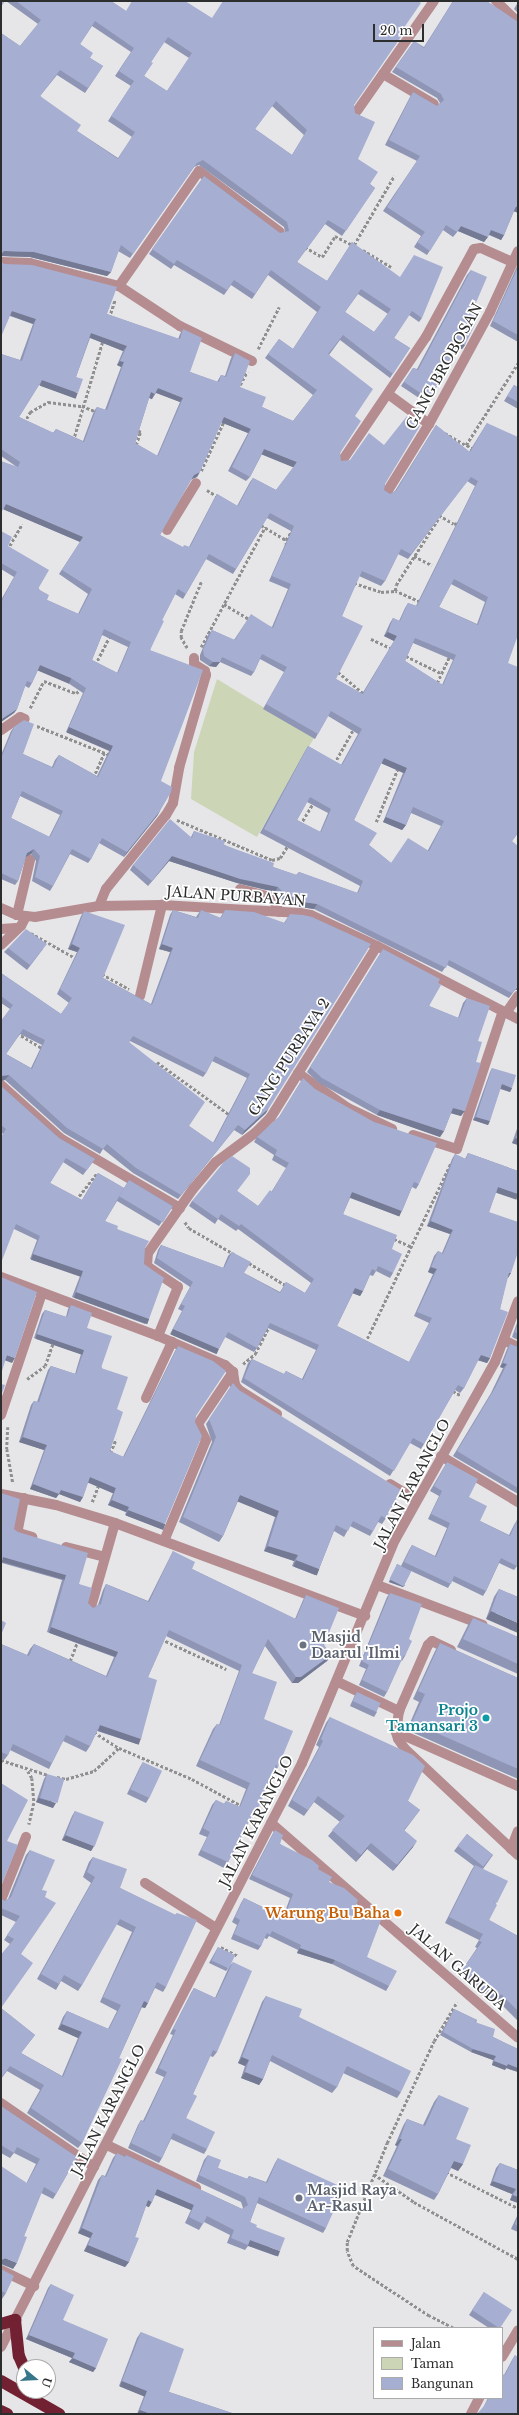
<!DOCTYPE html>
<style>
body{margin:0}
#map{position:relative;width:519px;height:2415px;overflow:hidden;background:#e6e6e8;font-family:"Libre Baskerville",serif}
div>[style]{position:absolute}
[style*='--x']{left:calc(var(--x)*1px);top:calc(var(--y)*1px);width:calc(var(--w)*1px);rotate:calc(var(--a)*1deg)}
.green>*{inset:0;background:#ccd6b7}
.path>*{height:2.5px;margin-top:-1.25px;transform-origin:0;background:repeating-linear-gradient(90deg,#8f8f90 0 3px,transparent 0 5px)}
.minor>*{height:10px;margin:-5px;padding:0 5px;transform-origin:5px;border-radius:5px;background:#b58c90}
.highway>*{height:12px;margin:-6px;padding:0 6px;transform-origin:6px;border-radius:6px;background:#712131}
.wall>*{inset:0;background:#8f96b5}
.shaded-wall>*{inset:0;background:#747a93;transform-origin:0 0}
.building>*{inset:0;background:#a6aed2;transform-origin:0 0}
.dots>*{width:11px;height:11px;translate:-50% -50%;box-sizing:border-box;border:2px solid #fff;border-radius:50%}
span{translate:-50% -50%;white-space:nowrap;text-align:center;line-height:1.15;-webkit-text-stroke:3.5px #fff;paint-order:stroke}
.street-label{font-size:14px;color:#2c2d2d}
.worship-label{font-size:14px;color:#5b616d;font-weight:700}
.left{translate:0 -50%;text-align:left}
.culture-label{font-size:14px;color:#0d838f;font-weight:700}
.right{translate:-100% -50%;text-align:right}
.food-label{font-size:14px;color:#c56008;font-weight:700}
.frame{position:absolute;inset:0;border:2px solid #2c2d2d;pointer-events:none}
.legend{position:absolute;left:373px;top:2327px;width:130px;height:72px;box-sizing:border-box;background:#fff;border:1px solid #ababab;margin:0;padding:5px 7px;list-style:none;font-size:12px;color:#2c2d2d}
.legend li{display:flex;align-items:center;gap:8px;height:20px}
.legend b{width:20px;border:1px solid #ababab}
.north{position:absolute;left:16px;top:2359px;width:40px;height:40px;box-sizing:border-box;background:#fff;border:1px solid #ababab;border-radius:50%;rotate:108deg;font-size:11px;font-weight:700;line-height:16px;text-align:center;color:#2c2d2d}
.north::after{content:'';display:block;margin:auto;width:14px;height:18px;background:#36778a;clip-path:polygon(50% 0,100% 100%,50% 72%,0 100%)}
.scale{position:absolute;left:373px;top:24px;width:51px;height:18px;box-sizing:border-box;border:2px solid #2c2d2d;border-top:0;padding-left:5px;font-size:12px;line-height:14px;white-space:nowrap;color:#2c2d2d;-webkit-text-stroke:3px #fff;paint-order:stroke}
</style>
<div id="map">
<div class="green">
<div style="clip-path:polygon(217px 679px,314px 738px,257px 837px,191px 799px,194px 752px)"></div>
</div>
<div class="path">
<div style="--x:354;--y:245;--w:80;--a:-59.9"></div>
<div style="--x:305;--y:247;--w:20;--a:30"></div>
<div style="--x:322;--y:257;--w:25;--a:-58"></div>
<div style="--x:335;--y:236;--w:20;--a:27"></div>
<div style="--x:363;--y:250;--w:33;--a:31"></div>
<div style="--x:109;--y:318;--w:19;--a:-72"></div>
<div style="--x:258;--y:349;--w:47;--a:-63.4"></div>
<div style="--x:240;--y:385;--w:15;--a:-62"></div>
<div style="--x:24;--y:423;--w:13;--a:-61"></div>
<div style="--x:30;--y:412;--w:21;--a:-29"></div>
<div style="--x:48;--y:402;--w:34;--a:7"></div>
<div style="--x:82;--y:406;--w:16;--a:22"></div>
<div style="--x:445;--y:433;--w:24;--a:30"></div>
<div style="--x:73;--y:441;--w:105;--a:-73.5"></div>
<div style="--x:136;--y:445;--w:13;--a:-72"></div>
<div style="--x:140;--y:433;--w:6;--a:-121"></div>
<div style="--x:473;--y:450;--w:9;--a:-144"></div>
<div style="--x:466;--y:445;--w:97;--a:-57.6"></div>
<div style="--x:201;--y:471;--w:55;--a:-65.3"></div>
<div style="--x:207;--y:490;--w:13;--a:32"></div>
<div style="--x:439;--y:515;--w:17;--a:31"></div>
<div style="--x:454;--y:524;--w:3;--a:-18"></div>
<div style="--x:261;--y:525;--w:29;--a:31"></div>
<div style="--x:286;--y:546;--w:6;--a:-90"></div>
<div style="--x:286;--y:540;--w:9;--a:-58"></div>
<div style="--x:7;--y:550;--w:30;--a:-60"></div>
<div style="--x:414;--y:556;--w:20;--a:27"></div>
<div style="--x:354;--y:583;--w:28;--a:18"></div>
<div style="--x:381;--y:592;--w:14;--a:-4"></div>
<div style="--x:420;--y:602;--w:27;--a:-156"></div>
<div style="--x:395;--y:591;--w:6;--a:-81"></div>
<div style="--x:396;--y:585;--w:78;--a:-57.5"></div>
<div style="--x:224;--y:604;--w:29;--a:31"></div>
<div style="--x:371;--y:639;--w:23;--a:25"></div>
<div style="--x:201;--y:647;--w:136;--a:-61.9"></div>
<div style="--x:187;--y:648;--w:12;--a:-121"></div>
<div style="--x:181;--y:638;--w:7;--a:-90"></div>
<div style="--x:181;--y:631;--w:53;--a:-67.8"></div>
<div style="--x:406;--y:656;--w:39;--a:26"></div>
<div style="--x:95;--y:665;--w:33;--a:-63"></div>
<div style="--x:338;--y:672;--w:34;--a:40"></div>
<div style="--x:437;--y:683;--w:29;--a:-65"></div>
<div style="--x:30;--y:708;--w:30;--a:-63"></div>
<div style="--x:44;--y:681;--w:34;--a:21"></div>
<div style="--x:76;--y:693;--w:7;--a:-34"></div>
<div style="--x:37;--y:726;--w:79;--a:21.7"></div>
<div style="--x:334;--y:764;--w:41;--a:-60.9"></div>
<div style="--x:93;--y:778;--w:27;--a:-66"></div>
<div style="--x:177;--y:820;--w:103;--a:22.8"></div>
<div style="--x:272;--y:860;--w:8;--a:-14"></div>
<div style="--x:280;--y:858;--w:15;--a:-58"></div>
<div style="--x:376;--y:822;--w:58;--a:-67.8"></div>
<div style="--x:300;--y:825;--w:27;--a:-59"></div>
<div style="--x:31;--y:933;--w:53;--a:29.5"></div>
<div style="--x:102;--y:974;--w:31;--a:29"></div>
<div style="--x:17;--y:1033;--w:31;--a:31"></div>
<div style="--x:157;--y:1062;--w:90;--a:36"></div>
<div style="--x:76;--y:1200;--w:33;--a:-52"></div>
<div style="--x:185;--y:1222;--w:7;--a:56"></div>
<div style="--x:189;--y:1228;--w:52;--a:30"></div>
<div style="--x:394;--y:1239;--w:20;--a:24"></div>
<div style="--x:249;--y:1263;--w:44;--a:31.2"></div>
<div style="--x:365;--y:1343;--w:199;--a:-64.5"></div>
<div style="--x:243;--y:1364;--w:16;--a:-40"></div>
<div style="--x:255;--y:1354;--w:31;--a:-63"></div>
<div style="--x:27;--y:1379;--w:22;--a:-36"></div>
<div style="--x:45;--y:1366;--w:24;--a:-71"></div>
<div style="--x:453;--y:1391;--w:10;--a:29"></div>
<div style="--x:8;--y:1427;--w:22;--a:93"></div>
<div style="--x:7;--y:1449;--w:35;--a:80"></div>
<div style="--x:110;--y:1453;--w:15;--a:-67"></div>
<div style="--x:92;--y:1502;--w:19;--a:-69"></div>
<div style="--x:161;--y:1639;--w:72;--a:24.8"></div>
<div style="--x:70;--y:1661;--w:22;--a:-69"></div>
<div style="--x:94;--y:1732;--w:30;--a:33"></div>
<div style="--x:1;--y:1760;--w:49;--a:17.7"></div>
<div style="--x:28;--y:1771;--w:8;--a:60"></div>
<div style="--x:32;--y:1778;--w:25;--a:85"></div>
<div style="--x:34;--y:1803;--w:22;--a:103"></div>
<div style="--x:57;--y:1777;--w:9;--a:13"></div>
<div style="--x:66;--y:1779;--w:29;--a:-16"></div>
<div style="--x:94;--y:1771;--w:34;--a:-43"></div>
<div style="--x:119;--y:1748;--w:79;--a:23"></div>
<div style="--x:192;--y:1779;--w:57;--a:28.4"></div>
<div style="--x:251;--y:1811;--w:12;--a:31"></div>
<div style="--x:221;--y:1947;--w:19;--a:28"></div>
<div style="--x:446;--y:2172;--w:80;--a:26.6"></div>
<div style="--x:374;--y:2174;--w:49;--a:35"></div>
<div style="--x:414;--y:2202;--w:119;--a:28.7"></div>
<div style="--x:453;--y:2328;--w:27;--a:-153"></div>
<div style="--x:429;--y:2316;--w:91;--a:-146.7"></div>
<div style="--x:353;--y:2266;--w:16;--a:-112"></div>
<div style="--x:347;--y:2251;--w:9;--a:-90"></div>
<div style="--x:347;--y:2242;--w:107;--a:-68"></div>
<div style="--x:387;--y:2143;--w:112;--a:-65.3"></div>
<div style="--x:434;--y:2041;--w:45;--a:-59.5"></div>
</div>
<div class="minor">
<div style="--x:496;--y:1;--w:30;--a:44"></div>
<div style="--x:383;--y:74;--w:59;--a:30.5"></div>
<div style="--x:357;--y:111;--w:134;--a:-55"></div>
<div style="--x:1;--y:262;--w:29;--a:2"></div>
<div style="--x:30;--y:263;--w:92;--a:14.5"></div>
<div style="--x:119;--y:286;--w:73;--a:33.3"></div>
<div style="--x:180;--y:326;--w:80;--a:25.9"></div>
<div style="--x:119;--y:286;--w:140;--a:-55.2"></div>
<div style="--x:199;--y:171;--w:101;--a:37"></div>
<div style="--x:388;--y:394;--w:51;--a:36.2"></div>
<div style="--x:342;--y:461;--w:150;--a:-55.9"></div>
<div style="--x:426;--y:337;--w:100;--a:-61.4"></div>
<div style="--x:474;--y:249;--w:7;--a:-8"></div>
<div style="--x:481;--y:248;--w:34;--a:24"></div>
<div style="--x:387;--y:492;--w:80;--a:-58.3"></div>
<div style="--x:429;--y:424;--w:128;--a:-61.4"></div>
<div style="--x:490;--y:312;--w:67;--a:-65.3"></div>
<div style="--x:167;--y:530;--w:55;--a:-58.3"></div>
<div style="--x:1;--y:730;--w:23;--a:-34"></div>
<div style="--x:20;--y:717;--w:5;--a:22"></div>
<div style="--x:240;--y:889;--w:34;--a:15"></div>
<div style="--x:273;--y:898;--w:15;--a:67"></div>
<div style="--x:99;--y:906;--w:18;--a:-68"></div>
<div style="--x:106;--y:889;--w:95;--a:-51"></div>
<div style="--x:166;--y:815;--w:14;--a:-60"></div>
<div style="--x:173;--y:803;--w:36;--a:-80"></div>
<div style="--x:179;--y:768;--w:97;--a:-73.8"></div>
<div style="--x:206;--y:675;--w:4;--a:-104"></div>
<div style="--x:205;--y:671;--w:13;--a:-148"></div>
<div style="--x:194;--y:664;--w:6;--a:-90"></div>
<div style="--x:1;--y:908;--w:17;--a:24"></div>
<div style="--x:17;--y:915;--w:18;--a:6"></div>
<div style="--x:35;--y:917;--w:65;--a:-9.8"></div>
<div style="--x:99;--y:906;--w:63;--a:-0.9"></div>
<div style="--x:162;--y:905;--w:138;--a:3.3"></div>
<div style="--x:300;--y:913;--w:11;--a:10"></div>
<div style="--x:311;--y:915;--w:73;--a:25.2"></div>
<div style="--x:377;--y:946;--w:159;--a:27.4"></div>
<div style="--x:17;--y:915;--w:57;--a:-76.7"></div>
<div style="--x:1;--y:929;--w:15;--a:-4"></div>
<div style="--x:1;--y:945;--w:28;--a:-44"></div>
<div style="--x:21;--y:926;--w:11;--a:-63"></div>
<div style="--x:140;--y:996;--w:94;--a:-76.4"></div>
<div style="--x:506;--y:1013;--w:21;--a:-55"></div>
<div style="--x:298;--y:1073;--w:61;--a:35"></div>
<div style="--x:348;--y:1108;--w:49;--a:25.5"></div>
<div style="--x:1;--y:1085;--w:79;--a:41.9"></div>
<div style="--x:60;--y:1138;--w:139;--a:30.3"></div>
<div style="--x:413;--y:1135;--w:46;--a:17.7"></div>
<div style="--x:457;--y:1149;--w:145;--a:-71.6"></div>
<div style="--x:1;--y:1277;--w:168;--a:20.6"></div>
<div style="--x:158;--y:1336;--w:73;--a:23.4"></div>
<div style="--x:225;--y:1365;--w:11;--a:41"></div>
<div style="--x:233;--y:1372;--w:13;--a:81"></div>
<div style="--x:235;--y:1385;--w:6;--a:51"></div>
<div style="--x:239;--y:1390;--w:45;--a:32.3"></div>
<div style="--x:158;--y:1336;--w:53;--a:-67.8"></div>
<div style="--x:178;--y:1287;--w:37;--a:-146"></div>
<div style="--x:147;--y:1266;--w:13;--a:-86"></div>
<div style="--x:148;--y:1253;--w:78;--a:-54.9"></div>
<div style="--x:193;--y:1189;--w:35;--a:-50"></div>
<div style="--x:216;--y:1162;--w:49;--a:-36.6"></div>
<div style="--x:255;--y:1133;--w:23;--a:-45"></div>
<div style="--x:271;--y:1117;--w:201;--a:-58.2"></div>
<div style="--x:504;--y:1340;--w:16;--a:27"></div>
<div style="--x:146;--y:1398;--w:62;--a:-65.1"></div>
<div style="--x:1;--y:1415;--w:129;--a:-71.4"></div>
<div style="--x:441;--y:1456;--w:90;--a:30.9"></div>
<div style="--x:390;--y:1484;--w:31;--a:31"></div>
<div style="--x:1;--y:1494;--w:56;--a:11.3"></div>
<div style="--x:56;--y:1505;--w:62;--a:17"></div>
<div style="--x:115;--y:1523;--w:267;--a:20.4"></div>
<div style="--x:24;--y:1498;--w:32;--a:101"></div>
<div style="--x:18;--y:1529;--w:4;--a:76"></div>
<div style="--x:19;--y:1533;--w:14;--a:17"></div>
<div style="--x:164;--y:1541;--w:109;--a:-67.4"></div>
<div style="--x:206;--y:1440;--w:18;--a:-117"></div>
<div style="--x:198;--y:1424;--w:63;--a:-56.1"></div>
<div style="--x:66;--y:1547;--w:40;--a:14.4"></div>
<div style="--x:377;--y:1585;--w:113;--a:20.7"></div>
<div style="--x:91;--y:1607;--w:87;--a:-74.1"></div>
<div style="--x:451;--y:1650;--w:21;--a:-155"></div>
<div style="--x:432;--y:1641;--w:6;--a:135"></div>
<div style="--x:428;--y:1645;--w:72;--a:113.7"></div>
<div style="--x:399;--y:1711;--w:21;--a:98"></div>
<div style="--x:396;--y:1732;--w:7;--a:74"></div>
<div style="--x:398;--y:1739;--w:12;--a:55"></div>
<div style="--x:405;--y:1749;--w:155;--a:43.2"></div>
<div style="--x:338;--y:1682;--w:68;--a:25.4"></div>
<div style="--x:396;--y:1732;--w:133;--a:23.9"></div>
<div style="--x:271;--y:1823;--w:327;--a:41"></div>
<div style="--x:511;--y:1849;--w:19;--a:-69"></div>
<div style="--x:145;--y:1883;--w:84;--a:32.4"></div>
<div style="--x:1;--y:1900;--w:68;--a:-68.4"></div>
<div style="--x:1;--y:2103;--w:113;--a:34.5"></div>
<div style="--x:107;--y:2145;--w:99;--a:25.8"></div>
<div style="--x:1;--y:2270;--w:37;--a:26"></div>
<div style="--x:1;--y:2347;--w:657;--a:-62.73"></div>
<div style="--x:302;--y:1763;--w:242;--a:-67.4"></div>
<div style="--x:395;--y:1540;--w:204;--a:-60.7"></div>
<div style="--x:495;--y:1362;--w:65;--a:-69.3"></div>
<div style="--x:502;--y:2357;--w:31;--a:-59"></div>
<div style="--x:471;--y:2414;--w:18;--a:-63"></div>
</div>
<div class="highway">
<div style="--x:1;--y:2324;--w:15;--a:-16"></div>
<div style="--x:15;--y:2320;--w:36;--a:84"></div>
<div style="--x:19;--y:2356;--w:13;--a:67"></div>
<div style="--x:1;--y:2381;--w:67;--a:29.6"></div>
<div style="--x:1;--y:2411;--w:7;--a:27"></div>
</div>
<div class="wall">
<div style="clip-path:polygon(evenodd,6px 1px,111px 1px,126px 11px,211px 18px,354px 105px,358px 159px,370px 184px,375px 188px,342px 236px,325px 224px,297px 262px,327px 281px,352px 242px,422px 318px,419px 322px,409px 315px,394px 338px,410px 348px,390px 378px,340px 340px,329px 355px,355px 416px,340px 453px,341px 461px,385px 484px,384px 490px,390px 494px,395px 491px,436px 425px,469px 452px,487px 423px,508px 663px,517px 742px,518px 743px,518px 833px,512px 841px,515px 990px,509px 998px,447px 965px,442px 972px,314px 909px,293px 906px,294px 904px,283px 900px,275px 892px,237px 883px,169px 861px,148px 886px,130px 870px,133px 865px,191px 837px,194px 831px,273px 867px,296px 875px,299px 872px,357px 893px,360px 886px,260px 833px,305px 751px,308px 746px,341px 765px,358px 734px,328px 716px,315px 739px,263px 709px,284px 672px,260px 659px,254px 672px,251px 676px,220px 662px,216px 667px,209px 666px,200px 660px,200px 655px,208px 635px,212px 630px,234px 640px,248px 619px,272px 627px,288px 589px,269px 581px,291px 531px,267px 518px,233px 574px,206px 559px,183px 599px,175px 594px,162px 620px,150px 650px,161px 781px,160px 811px,157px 816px,124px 857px,99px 843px,91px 859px,88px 863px,70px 854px,53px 886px,50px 891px,32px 881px,36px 861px,31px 854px,26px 857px,18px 881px,15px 885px,1px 879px,1px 755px,11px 731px,14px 727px,23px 754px,52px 767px,55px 760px,59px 755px,97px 776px,109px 751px,66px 732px,83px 693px,68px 683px,38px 670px,32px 683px,29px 688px,25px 686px,17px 709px,14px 713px,1px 722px,1px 600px,14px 577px,1px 569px,1px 531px,8px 546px,47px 600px,78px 614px,88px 594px,59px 574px,80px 542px,3px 509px,17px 467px,1px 456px,1px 354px,20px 360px,33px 324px,10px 316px,4px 264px,107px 314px,178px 339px,180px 334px,183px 329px,190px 372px,217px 382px,221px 375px,225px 376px,231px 358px,235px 353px,240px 387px,262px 407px,293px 421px,313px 395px,265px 358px,279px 339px,293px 349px,317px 312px,268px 275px,252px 299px,231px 285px,224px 295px,174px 265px,171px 269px,149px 254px,204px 176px,280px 233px,285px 232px,284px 227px,199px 165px,194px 167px,130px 258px,118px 251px,111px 272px,107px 276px,30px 257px,1px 256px,1px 33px,20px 46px,38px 24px,6px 1px,92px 26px,131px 52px,115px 76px,131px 86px,108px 121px,132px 137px,118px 158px,77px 131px,40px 96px,57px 75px,85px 93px,103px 66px,90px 58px,80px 44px,92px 26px,6px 1px,164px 42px,189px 58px,167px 91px,144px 76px,151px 62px,164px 42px,6px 1px,272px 106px,304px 135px,292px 155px,255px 129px,272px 106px,6px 1px,358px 294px,388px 314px,374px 332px,345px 312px,358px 294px,6px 1px,90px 338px,123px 351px,117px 365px,121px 367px,105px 410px,97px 407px,94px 411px,83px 441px,56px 429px,53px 433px,19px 417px,39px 385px,75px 398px,76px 377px,90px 338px,6px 1px,156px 393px,180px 402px,157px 456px,135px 443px,149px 398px,152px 399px,156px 393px,6px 1px,221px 422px,248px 433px,228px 471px,246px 481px,250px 477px,262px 454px,294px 467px,276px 490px,253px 478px,250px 482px,237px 506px,217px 494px,214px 499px,189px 547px,182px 547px,160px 535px,191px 479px,197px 477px,221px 422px,6px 1px,467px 481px,475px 486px,416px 606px,408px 603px,405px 608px,399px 621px,393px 618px,390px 623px,384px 636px,394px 641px,362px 694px,336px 679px,342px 616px,359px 576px,381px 586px,385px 581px,398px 554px,408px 559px,467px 481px,6px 1px,451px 584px,485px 602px,477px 624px,439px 607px,451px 584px,6px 1px,102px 635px,128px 647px,117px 673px,92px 660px,102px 635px,6px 1px,413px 643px,453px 660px,442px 685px,405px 661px,413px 643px,6px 1px,381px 763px,403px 773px,383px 822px,402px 830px,406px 825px,411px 813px,441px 826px,428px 850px,391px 863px,369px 845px,354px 820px,381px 763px,6px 1px,20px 796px,60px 815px,49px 837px,11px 818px,20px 796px,6px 1px,307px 802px,328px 813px,320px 832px,297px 820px,307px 802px)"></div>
<div style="clip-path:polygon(453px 1px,487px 1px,514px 211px,504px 235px,501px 240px,489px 235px,484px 242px,458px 231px,453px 237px,443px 230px,427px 255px,414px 247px,421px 236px,383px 211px,417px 161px,385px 145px,410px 97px,413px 92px,437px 106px,440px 103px,437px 98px,392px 72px,414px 41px,424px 47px)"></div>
<div style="clip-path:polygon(518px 2px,518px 13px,514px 9px)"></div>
<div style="clip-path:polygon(518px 264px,518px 342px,490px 326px)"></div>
<div style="clip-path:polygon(471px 270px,472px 312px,465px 345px,462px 349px,459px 348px,448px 372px,425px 402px,401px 386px,413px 368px,417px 369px,467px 275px)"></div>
<div style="clip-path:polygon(514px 385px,517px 387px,518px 386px,518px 409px,504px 401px)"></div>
<div style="clip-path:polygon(evenodd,173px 910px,196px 917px,201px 910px,220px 918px,225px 910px,284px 923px,290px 914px,266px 1113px,242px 1135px,234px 1130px,178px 1199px,133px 1173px,103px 1149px,100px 1154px,64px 1133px,5px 1080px,1px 1081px,1px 1021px,10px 1009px,1px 1003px,1px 973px,61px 1014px,69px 1003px,57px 994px,77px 952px,68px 949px,81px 916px,84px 911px,103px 978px,151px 1004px,170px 952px,159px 949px,170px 915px,173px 910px,20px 1034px,42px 1045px,31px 1068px,6px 1054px,20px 1034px,173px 910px,130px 1041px,203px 1077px,206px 1073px,212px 1061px,247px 1078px,213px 1143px,189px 1126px,129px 1042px,130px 1041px)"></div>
<div style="clip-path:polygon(8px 948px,43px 949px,27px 970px,4px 952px)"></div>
<div style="clip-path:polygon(383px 949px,438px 983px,429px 1006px,458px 1018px,463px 1003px,467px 998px,478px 1041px,476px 1062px,461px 1116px,451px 1113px,444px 1131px,440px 1137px,377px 1115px,319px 1083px,307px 1072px)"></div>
<div style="clip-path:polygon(492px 1068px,512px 1088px,510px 1092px,500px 1089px,488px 1125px,473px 1120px,490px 1072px)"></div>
<div style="clip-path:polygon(303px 1078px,419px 1184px,416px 1189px,412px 1187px,402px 1211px,399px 1216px,350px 1198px,343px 1214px,392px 1249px,393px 1273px,390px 1278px,376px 1271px,373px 1276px,370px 1275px,363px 1291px,360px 1296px,353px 1293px,337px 1326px,409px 1362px,429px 1323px,414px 1316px,433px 1274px,428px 1272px,434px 1256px,438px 1251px,442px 1253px,450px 1234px,427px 1226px,452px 1159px,455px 1154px,465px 1159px,468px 1153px,518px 1171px,518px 1200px,496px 1192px,489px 1212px,511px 1273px,507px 1278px,500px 1309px,490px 1358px,487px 1363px,478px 1360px,464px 1388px,460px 1393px,455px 1390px,424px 1444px,421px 1449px,410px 1443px,390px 1476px,241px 1382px,248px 1363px,252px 1359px,284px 1374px,286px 1371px,302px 1379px,316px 1350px,268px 1328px,257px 1348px,254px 1352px,225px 1337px,216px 1354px,170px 1334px,182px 1311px,178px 1309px,190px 1287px,154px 1263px,158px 1250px,161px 1245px,223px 1268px,228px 1256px,232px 1252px,244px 1273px,280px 1292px,286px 1282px,305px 1293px,311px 1283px,238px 1229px,236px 1231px,218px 1219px,215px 1224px,189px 1206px,192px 1201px,237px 1191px,258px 1206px,272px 1191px,286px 1168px,272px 1160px,274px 1155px,254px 1142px,257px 1137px,279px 1117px)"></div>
<div style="clip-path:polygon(1px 1086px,59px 1138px,95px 1159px,83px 1175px,63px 1162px,50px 1183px,82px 1200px,98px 1173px,124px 1188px,129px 1180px,173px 1206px,159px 1226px,117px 1201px,105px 1221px,145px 1248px,144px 1264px,149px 1319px,145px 1324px,72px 1297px,80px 1276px,30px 1259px,37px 1240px,14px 1229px,3px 1134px,1px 1132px)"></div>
<div style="clip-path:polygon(518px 1126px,518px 1145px,512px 1143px)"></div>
<div style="clip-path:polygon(71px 1305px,87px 1328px,117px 1409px,110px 1451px,123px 1457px,175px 1351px,178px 1346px,196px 1416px,162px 1529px,125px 1515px,126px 1512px,108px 1505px,113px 1493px,88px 1482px,83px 1497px,80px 1502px,59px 1494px,56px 1498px,30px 1489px,44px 1450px,19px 1442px,31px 1405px,34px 1401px,37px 1402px,48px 1370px,51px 1366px,75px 1374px,81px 1354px,34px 1338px,42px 1314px,45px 1310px,66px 1317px,68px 1309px)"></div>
<div style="clip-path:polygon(518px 1320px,518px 1340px,512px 1337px)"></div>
<div style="clip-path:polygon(510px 1344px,518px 1347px,518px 1494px,453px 1456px,491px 1393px,503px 1368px,500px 1367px,507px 1349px)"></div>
<div style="clip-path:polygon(233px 1383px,239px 1390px,386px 1518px,382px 1524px,378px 1522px,373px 1531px,370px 1536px,350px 1526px,344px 1537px,334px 1531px,319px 1569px,315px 1575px,292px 1566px,294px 1561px,264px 1551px,275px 1517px,238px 1501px,223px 1536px,219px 1542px,179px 1522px,212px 1442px,206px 1424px)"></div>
<div style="clip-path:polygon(447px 1462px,469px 1497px,480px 1521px,509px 1535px,514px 1525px,517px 1520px,517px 1566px,514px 1570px,499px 1563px,486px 1591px,483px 1596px,452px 1581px,448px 1588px,411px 1571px,403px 1587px,389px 1582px,396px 1567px,397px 1564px,401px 1566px,409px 1550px,412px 1545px,435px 1556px,447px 1528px,428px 1519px,439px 1496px,430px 1491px)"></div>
<div style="clip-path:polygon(1px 1493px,14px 1529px,79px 1584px,88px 1603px,93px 1608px,98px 1605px,103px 1590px,106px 1584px,148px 1601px,173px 1551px,192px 1569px,295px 1619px,303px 1600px,306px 1595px,324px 1645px,331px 1655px,327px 1661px,298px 1683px,292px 1683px,265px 1646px,252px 1673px,264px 1719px,278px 1767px,275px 1772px,273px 1771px,255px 1812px,254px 1812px,228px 1862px,224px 1868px,198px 1855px,207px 1837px,199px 1834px,212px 1805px,216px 1800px,224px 1804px,226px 1801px,239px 1807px,246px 1789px,196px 1766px,213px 1729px,217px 1724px,219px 1725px,239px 1671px,166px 1636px,148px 1677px,141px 1739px,137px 1744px,97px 1731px,90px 1746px,86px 1752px,63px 1741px,49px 1769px,10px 1750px,8px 1755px,4px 1760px,1px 1759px,1px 1644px,27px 1655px,30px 1649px,34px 1644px,106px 1676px,114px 1657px,47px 1632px,62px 1580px,2px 1563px,1px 1567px)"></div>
<div style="clip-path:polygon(499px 1589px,518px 1597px,486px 1619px,494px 1597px)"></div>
<div style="clip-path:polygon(390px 1593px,409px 1639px,405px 1656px,402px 1661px,401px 1660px,387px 1692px,384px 1697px,359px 1685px,366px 1669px,359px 1666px,387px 1597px)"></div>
<div style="clip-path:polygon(473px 1618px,518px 1637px,518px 1674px,457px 1647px,468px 1625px)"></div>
<div style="clip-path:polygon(440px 1643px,518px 1678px,518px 1779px,407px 1730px,419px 1702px,413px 1699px,435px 1651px)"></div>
<div style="clip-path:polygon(357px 1692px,377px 1712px,374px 1717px,350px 1706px,354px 1697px)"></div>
<div style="clip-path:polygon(330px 1717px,408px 1801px,420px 1810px,404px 1831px,413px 1847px,393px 1871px,367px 1849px,356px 1862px,328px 1836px,340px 1822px,314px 1802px,304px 1816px,288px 1806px,319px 1747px,316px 1745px,326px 1723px)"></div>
<div style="clip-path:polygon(143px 1762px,149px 1798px,146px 1803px,127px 1794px,140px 1767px)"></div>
<div style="clip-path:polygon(47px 1774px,53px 1808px,36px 1802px,44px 1779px)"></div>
<div style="clip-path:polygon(75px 1811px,94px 1846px,91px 1851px,62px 1840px,72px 1816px)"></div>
<div style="clip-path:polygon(275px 1830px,280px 1844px,318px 1869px,329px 1882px,355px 1907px,367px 1957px,389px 1986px,386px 1991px,332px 1964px,297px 1953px,298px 1950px,269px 1936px,267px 1939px,264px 1938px,261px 1946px,258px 1950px,231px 1939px,237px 1925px,232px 1922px,241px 1903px,244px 1898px,283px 1917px,290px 1898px,249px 1879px,272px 1835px)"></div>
<div style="clip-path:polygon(467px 1834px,493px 1855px,483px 1869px,496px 1904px,489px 1920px,518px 1936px,518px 2021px,497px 2000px,493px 2004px,458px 1976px,477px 1948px,475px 1947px,479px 1940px,445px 1923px,471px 1871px,474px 1866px,454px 1851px)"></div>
<div style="clip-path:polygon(30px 1850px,42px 1890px,21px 1954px,1px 2008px,35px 2035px,21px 2053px,62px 2076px,78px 2038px,58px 2029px,63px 2017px,67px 2011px,108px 2029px,117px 2011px,100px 2002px,132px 1932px,116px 1924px,82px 1985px,78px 1991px,61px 1981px,56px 1990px,37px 1979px,91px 1883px,83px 1877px,89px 1862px,93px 1857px,120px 1888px,175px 1915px,177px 1913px,166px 1987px,163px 1992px,155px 1988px,145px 2008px,142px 2007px,119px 2058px,82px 2143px,78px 2148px,27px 2113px,40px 2090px,7px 2071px,1px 2079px,1px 1955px,10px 1944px,4px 1940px,16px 1922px,1px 1915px,1px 1899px,5px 1901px,8px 1899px,26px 1855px)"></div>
<div style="clip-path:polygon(218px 1947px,228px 1969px,226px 1971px,209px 1963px)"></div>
<div style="clip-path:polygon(233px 1962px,217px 2052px,213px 2057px,210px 2056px,193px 2094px,186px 2118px,207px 2149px,204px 2154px,171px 2139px,162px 2158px,159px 2163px,128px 2148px,138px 2125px,141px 2120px,143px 2121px,164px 2077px,155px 2073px,173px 2035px,170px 2034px,191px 1993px,194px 1988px,215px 1998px,229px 1967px)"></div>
<div style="clip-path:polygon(266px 1996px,299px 2017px,401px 2092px,397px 2098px,343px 2073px,337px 2087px,332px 2093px,270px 2061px,263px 2079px,259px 2085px,241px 2078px,245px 2066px,238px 2063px,262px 2002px)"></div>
<div style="clip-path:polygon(454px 2009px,477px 2020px,476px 2023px,493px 2037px,518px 2049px,518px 2072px,506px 2068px,505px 2070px,492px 2065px,493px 2060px,471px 2052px,440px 2035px,452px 2013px)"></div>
<div style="clip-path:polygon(439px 2095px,456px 2139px,463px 2164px,458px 2171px,451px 2168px,438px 2194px,434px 2200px,383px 2176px,397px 2146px,395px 2145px,403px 2126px,407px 2119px,423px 2125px,434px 2102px)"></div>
<div style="clip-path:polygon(1px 2106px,77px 2157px,56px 2194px,53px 2199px,41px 2193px,24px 2236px,13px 2269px,27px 2182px,36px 2164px,14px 2153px,10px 2158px,1px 2153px)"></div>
<div style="clip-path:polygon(117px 2153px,124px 2157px,126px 2155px,242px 2209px,243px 2208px,241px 2202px,196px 2181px,204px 2160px,208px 2155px,218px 2168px,247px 2179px,249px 2176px,266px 2182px,275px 2163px,278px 2158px,326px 2228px,323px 2233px,257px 2203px,250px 2222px,256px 2227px,276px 2256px,248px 2246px,245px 2250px,227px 2243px,230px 2235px,204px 2222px,199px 2230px,185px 2223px,191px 2210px,155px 2195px,152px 2202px,149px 2207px,146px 2206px,135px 2237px,129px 2262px,125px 2267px,84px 2251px,90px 2238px,78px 2233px,98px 2180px,102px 2175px,105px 2176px,113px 2158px)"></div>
<div style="clip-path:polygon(500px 2163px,518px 2170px,518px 2203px,510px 2200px,512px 2194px,490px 2185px,496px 2168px)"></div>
<div style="clip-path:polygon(518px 2214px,518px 2232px,511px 2229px)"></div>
<div style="clip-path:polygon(1px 2269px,6px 2293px,2px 2299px,1px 2298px)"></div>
<div style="clip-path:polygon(51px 2284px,63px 2320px,96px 2368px,93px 2372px,69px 2362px,72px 2358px,26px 2339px,48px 2288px)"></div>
<div style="clip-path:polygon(484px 2292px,500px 2328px,489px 2328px,469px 2315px)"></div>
<div style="clip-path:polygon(141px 2332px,169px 2392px,235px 2414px,137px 2414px,144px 2396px,119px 2386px,137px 2338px)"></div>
<div style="clip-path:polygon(515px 2355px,518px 2414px,483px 2408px,488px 2398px,502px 2398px,504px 2375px,512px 2360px)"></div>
</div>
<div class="shaded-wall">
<div style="clip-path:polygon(516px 206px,518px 207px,518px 213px,513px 211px)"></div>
<div style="clip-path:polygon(461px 226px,488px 237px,484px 242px,458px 231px)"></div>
<div style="clip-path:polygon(491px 230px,504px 235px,501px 240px,488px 234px)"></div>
<div style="clip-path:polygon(4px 251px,34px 252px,111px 272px,107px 276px,30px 257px,1px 256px,1px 254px)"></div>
<div style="clip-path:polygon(12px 311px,36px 319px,33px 324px,9px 315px)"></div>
<div style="clip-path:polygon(91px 333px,127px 346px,123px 351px,88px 337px)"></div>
<div style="clip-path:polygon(461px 343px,465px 345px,462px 349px,458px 348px)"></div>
<div style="clip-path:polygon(120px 361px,124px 362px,121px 367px,117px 365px)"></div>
<div style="left:42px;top:380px;width:38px;height:6px;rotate:20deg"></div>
<div style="clip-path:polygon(158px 388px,183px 398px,180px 402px,154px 392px)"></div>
<div style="left:151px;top:392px;width:4px;height:6px;rotate:27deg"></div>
<div style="clip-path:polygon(224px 417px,251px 429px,248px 433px,220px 422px)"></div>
<div style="left:264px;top:449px;width:35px;height:6px;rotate:22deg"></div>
<div style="clip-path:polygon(200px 472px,197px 477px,190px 480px,194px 475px)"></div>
<div style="left:6px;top:504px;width:84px;height:6px;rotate:23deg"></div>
<div style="clip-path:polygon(388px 632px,397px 636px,394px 641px,384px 636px)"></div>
<div style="clip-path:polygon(213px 662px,220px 662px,216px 667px,209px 666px)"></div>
<div style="left:40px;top:665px;width:34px;height:6px;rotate:23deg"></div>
<div style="clip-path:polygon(17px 709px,14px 713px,1px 722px,1px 719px)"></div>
<div style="left:69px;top:727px;width:48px;height:6px;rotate:23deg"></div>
<div style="left:384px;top:758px;width:25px;height:6px;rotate:23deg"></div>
<div style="clip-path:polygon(160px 811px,157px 816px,124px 857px,127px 852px)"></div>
<div style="clip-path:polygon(386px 817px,406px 825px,402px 830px,383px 822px)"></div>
<div style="clip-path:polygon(34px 849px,31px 854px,24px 858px,27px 853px)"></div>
<div style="clip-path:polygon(172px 856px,278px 887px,275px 892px,237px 883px,169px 861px,148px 886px)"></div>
<div style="clip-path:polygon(286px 895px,297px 899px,294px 904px,283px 900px)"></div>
<div style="clip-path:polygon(296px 901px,317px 904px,314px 909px,293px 906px)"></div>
<div style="clip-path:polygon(72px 944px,80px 948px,77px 952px,68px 949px)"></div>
<div style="clip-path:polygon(162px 944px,173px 948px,170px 952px,159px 949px)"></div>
<div style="clip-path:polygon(518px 986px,518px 990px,515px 990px,509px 998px)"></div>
<div style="clip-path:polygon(9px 1075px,5px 1080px,1px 1081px,1px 1076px)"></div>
<div style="clip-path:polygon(502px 1084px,512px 1088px,510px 1092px,499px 1088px)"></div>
<div style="clip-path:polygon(269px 1108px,266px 1113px,242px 1135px,245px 1130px)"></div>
<div style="clip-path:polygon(453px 1108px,465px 1111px,461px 1116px,450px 1113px)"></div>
<div style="clip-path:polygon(380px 1110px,444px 1131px,440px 1137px,377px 1115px)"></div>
<div style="clip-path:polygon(476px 1117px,490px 1121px,488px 1125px,473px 1120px)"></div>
<div style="clip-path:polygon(238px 1125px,234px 1130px,178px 1199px,181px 1195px)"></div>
<div style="clip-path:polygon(516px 1138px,518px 1139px,518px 1145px,512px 1143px)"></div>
<div style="left:498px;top:1187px;width:21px;height:6px;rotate:19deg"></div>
<div style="left:352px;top:1192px;width:53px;height:6px;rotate:21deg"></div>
<div style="clip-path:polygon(431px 1221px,453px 1230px,450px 1234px,427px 1226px)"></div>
<div style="left:33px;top:1254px;width:53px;height:6px;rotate:19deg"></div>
<div style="clip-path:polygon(431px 1267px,437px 1269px,433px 1274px,428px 1272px)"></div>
<div style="clip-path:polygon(509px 1273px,511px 1273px,508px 1278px,505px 1277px)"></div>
<div style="clip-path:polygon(355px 1288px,363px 1291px,360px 1296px,352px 1293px)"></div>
<div style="left:76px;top:1292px;width:78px;height:6px;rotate:20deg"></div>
<div style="left:173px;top:1329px;width:50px;height:6px;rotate:23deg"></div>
<div style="left:37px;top:1334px;width:50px;height:5px;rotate:19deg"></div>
<div style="clip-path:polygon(7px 1355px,15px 1358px,12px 1363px,4px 1360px)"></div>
<div style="clip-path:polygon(481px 1355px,490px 1358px,487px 1363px,477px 1360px)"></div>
<div style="clip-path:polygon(503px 1363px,507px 1364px,503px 1368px,500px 1367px)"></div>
<div style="clip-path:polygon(23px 1437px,47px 1445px,44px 1450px,19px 1442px)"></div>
<div style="left:90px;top:1477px;width:28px;height:6px;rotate:23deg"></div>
<div style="clip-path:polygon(33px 1484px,61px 1490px,83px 1497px,80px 1502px,59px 1494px,56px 1498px,30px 1489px)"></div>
<div style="left:240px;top:1495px;width:42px;height:7px;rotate:22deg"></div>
<div style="clip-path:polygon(112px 1500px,129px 1507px,126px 1512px,108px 1505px)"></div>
<div style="left:128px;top:1510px;width:40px;height:6px;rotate:21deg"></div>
<div style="clip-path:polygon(268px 1546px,298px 1555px,294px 1561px,264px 1551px)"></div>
<div style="left:3px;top:1557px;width:66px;height:5px;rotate:16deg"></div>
<div style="left:296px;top:1560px;width:25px;height:7px;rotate:21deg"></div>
<div style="clip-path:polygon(390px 1580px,405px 1585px,403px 1587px,389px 1582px)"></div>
<div style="clip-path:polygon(491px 1611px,518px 1623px,518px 1633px,486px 1619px)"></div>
<div style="left:51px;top:1627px;width:72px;height:6px;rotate:20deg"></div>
<div style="clip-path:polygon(331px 1655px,327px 1661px,298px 1683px,292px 1683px,296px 1677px)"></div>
<div style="left:100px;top:1725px;width:43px;height:6px;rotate:19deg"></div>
<div style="clip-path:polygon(39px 1798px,56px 1803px,53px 1808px,36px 1802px)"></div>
<div style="left:257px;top:1806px;width:2px;height:6px;rotate:27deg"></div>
<div style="clip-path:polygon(66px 1835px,94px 1846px,91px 1851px,62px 1840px)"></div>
<div style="clip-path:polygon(417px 1841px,413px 1847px,393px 1871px,397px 1865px)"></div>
<div style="clip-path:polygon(371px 1843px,367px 1849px,356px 1862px,361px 1855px)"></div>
<div style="clip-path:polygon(300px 1948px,335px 1960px,332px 1964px,297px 1953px)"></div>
<div style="clip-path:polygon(144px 2001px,148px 2003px,145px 2008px,141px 2007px)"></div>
<div style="clip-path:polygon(62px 2024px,82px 2032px,78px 2038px,58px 2029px)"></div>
<div style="clip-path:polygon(473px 2049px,496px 2056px,493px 2060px,471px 2052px)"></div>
<div style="clip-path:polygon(242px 2057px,249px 2060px,245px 2066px,238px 2063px)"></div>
<div style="clip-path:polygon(494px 2061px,508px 2064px,518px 2068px,518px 2072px,506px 2068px,505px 2070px,492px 2065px)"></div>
<div style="clip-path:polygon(245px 2072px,263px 2079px,259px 2085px,241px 2078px)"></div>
<div style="clip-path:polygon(400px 2139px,402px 2139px,397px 2146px,395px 2145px)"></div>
<div style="clip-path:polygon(454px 2161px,463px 2164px,458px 2171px,450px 2167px)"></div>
<div style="clip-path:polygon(493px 2181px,516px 2189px,512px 2194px,490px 2185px)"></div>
<div style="left:157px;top:2189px;width:40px;height:6px;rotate:23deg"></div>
<div style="clip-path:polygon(513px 2195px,518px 2197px,518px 2203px,510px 2200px)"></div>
<div style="left:148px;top:2200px;width:4px;height:6px;rotate:27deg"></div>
<div style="clip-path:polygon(82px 2228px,93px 2233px,90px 2238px,78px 2233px)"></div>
<div style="left:250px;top:2240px;width:32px;height:6px;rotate:20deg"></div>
<div style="clip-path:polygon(88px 2245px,129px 2262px,125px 2267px,84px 2251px)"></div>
<div style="clip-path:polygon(5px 2258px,17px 2263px,13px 2269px,1px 2264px,1px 2260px)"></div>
<div style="clip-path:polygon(29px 2335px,75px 2353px,72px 2358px,26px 2339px)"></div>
<div style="clip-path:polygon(73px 2358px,96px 2368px,93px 2372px,69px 2362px)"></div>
<div style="left:122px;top:2381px;width:27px;height:6px;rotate:22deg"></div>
<div style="clip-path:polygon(140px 2410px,151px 2414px,137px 2414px)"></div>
</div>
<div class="building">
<div style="clip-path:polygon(1px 1px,5px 1px,1px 7px)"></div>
<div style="clip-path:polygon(evenodd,16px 1px,111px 1px,126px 11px,132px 1px,185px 1px,212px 18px,223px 1px,418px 1px,421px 3px,401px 32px,403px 34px,354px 105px,355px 113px,375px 122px,358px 159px,378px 172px,370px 184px,375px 188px,346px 231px,328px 220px,297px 262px,327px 281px,352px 242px,400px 277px,414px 255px,443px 267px,422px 318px,412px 311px,394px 338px,410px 348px,393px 374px,343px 335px,328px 354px,373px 389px,355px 416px,361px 421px,340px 453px,341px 461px,350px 460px,369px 433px,384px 445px,407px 416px,420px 426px,385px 484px,384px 490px,390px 494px,396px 491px,436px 425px,470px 452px,487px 423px,518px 437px,518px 635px,508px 663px,518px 667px,518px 739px,517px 742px,518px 743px,518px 833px,512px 841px,518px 846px,518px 986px,512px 993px,449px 960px,446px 968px,317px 904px,296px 901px,297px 899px,286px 895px,278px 887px,240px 879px,172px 856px,152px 881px,133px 865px,170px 819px,192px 838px,194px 831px,225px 841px,224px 845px,274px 863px,273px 867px,297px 875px,299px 872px,358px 893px,363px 881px,264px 829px,308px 746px,342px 765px,362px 729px,331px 711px,318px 734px,266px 704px,287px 667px,262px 654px,254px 672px,222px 657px,220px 662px,213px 662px,204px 656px,203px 650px,212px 630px,235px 640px,251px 614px,273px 628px,291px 584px,272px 576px,294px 526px,270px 513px,236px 569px,209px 554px,186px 594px,178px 589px,162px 620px,164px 621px,150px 650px,203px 670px,161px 781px,172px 787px,171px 792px,160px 811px,127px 852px,102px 838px,91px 859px,72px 849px,53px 886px,35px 877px,40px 856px,34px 849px,27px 853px,18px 881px,1px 873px,1px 758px,14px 727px,24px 720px,34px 724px,23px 754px,53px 768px,59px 755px,98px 777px,113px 746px,69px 727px,86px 688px,71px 678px,40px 665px,32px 683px,27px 681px,17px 709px,2px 719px,1px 719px,1px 603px,3px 598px,17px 572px,1px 563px,1px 531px,12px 537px,8px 546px,49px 570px,38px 589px,49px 595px,47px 600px,79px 614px,92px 589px,62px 570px,83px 537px,6px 504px,1px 513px,1px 461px,18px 467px,20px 462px,1px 449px,1px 354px,22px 361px,36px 319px,12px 311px,1px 337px,1px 261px,4px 264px,32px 265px,117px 287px,107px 314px,180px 339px,183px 329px,202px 338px,190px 372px,219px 382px,221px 375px,226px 377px,235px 353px,250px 361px,240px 387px,266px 397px,262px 407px,293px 421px,317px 390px,268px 354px,279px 339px,293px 349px,321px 307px,271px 270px,255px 294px,234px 280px,227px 290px,177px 260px,174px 264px,152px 249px,204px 176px,280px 233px,289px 231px,287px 222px,203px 160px,197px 163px,133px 254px,121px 245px,111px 272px,34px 252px,4px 251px,1px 254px,1px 33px,20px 46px,41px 20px,16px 1px,95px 21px,134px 48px,119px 71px,134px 81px,111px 116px,135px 132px,118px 159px,77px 131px,81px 125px,40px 96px,60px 70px,88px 88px,103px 66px,90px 58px,93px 53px,80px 44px,95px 21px,16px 1px,168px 37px,192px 53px,167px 91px,144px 76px,153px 63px,151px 62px,168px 37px,16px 1px,276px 101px,307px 130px,292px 155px,255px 129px,276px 101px,16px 1px,361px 289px,391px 309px,374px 332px,345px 312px,361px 289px,16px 1px,91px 333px,127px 346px,120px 361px,124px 362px,107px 410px,97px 407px,84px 442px,56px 429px,54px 433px,19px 417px,42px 380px,78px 393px,83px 379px,76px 377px,91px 333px,16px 1px,158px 388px,183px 398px,158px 456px,135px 443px,151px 392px,155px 394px,158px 388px,16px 1px,224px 417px,251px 429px,232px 467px,250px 477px,264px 449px,297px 462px,276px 490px,253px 478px,238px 506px,217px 494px,190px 547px,184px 545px,183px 547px,160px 535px,194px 475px,200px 472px,224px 417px,16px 1px,471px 477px,478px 481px,417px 606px,408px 603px,400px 621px,393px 618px,388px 632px,397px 636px,363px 694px,336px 679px,363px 626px,342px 616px,362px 571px,385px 581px,401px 549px,411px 554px,471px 477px,16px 1px,454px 579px,488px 597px,478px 625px,439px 607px,454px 579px,16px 1px,104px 629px,131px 642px,118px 673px,92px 660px,104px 629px,16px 1px,415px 638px,456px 655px,443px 685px,405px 661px,415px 638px,16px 1px,384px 758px,407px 768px,386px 817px,406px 825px,413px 807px,444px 821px,429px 851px,408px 838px,391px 863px,369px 845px,377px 833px,354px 820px,384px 758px,16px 1px,22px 791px,63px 811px,50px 837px,11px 818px,22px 791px,16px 1px,310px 797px,331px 809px,321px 832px,297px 820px,310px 797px)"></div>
<div style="clip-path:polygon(453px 1px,487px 1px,518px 22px,518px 207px,516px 206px,504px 235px,491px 230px,488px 237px,461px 226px,457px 232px,446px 225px,430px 251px,417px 242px,425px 232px,387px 207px,420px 156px,389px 140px,413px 92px,437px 106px,444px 100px,441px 94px,396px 67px,414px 41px,424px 48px)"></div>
<div style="clip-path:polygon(518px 267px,518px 335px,493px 321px)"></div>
<div style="clip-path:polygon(471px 270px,487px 277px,472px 312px,479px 316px,465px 345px,461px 343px,451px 367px,428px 398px,404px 382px,413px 368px,418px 370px)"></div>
<div style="clip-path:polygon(514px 385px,518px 387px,518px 402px,507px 396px)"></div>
<div style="clip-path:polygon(evenodd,173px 910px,198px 918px,201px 910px,221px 918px,225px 910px,254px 912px,285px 923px,290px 914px,303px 915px,312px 917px,371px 944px,269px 1108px,245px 1130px,238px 1125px,181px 1195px,136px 1168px,107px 1144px,103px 1149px,67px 1128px,9px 1075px,1px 1076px,1px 1021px,13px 1005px,1px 996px,1px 973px,61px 1014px,72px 998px,60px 989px,80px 948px,72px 944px,84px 911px,125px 925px,103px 978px,152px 1005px,173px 948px,162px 944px,173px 910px,23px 1029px,45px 1040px,32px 1069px,6px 1054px,23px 1029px,173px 910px,133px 1036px,206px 1073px,215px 1056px,250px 1074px,214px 1143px,189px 1126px,205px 1102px,129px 1042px,133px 1036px)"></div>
<div style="clip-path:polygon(26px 929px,47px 944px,30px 965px,8px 948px)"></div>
<div style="clip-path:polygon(383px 949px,440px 979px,438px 983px,441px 985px,429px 1006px,459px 1018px,467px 998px,490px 1006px,478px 1041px,482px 1042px,476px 1062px,481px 1063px,465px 1111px,453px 1108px,444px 1131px,380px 1110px,322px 1078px,310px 1067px)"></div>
<div style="clip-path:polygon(492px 1068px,516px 1075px,512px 1088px,502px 1084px,490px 1121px,476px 1117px)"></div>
<div style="clip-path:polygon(303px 1078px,315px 1089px,374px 1122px,437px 1143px,419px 1184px,414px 1182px,402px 1211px,352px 1192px,343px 1214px,397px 1235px,392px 1249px,402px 1254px,393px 1273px,378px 1266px,376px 1271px,372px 1269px,363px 1291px,355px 1288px,337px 1326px,409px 1362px,432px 1318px,417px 1312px,437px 1269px,431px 1267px,438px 1251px,443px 1254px,453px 1230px,431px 1221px,455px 1154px,466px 1159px,468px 1153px,518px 1171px,518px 1194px,498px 1187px,489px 1212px,518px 1222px,518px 1252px,511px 1273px,509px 1273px,500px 1309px,508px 1312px,490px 1358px,481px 1355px,464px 1388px,458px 1385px,424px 1444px,413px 1438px,394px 1471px,244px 1378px,252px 1359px,284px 1374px,286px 1371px,303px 1380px,319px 1345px,270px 1323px,257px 1348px,228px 1332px,219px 1349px,173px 1329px,185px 1306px,181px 1304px,193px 1282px,157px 1258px,161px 1245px,224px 1268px,232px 1252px,251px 1262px,244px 1273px,280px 1293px,286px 1282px,305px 1293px,314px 1279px,241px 1224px,239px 1226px,221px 1214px,218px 1219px,192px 1201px,224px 1162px,232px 1156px,250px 1168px,250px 1174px,237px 1191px,258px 1206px,270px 1190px,272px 1192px,289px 1163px,275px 1155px,277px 1150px,257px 1137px,280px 1116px)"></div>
<div style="clip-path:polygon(1px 1086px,59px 1138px,95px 1159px,87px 1170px,66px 1158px,50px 1183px,82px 1200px,98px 1173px,124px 1188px,105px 1221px,118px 1226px,117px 1229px,149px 1241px,145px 1248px,144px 1264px,164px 1278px,149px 1319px,76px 1292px,83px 1271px,33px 1254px,40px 1236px,16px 1224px,1px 1263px,1px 1137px,6px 1129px,1px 1125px)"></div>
<div style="clip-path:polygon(518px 1131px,518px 1139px,516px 1138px)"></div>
<div style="left:129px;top:1180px;width:51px;height:19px;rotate:31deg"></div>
<div style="clip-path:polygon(1px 1277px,37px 1292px,15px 1358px,7px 1355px,1px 1374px)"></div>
<div style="clip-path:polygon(71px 1305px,92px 1313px,87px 1328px,112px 1336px,101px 1368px,128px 1377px,117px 1409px,123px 1412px,110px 1451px,124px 1457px,178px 1346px,213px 1361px,226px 1371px,196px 1416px,195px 1422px,202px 1436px,165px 1524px,128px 1510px,129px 1507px,112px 1500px,116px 1488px,90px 1477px,83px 1497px,61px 1490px,59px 1494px,33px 1484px,47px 1445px,23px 1437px,34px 1401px,39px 1402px,51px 1366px,76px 1374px,84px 1350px,37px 1334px,45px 1310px,67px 1317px)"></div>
<div style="clip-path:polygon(518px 1323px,518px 1334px,515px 1332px)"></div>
<div style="clip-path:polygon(510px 1344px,518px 1347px,518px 1488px,457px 1451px,495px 1388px,507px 1364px,503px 1363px)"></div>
<div style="clip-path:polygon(233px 1383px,239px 1390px,401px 1490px,386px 1518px,381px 1516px,373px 1531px,353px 1521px,348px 1531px,336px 1525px,319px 1569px,296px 1560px,298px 1555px,268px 1546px,279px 1511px,240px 1495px,223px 1536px,183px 1517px,216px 1437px,209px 1419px)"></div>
<div style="clip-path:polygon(1px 1384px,5px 1385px,1px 1396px)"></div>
<div style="clip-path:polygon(447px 1462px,478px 1479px,469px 1497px,487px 1506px,480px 1521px,510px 1536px,517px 1520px,518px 1521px,518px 1564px,517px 1566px,501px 1558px,486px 1591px,454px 1576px,451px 1584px,404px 1562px,412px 1545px,436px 1557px,450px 1523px,431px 1514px,442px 1491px,434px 1486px)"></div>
<div style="clip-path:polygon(1px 1493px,20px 1499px,14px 1529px,18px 1532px,88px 1553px,79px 1584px,92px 1588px,88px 1603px,93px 1608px,101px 1604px,106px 1584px,149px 1602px,173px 1551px,195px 1562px,192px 1569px,296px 1619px,306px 1595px,339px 1608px,324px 1645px,331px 1655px,301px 1677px,296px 1677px,268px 1639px,252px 1673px,277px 1682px,264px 1719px,293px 1731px,278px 1767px,276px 1765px,259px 1807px,257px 1806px,228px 1862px,201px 1850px,210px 1832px,203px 1828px,216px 1800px,225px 1804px,226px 1801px,240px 1807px,250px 1783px,200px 1760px,217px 1724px,220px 1725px,242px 1665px,169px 1630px,148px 1677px,157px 1680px,141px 1739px,100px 1725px,90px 1746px,66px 1735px,52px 1763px,13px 1744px,8px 1755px,1px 1752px,1px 1644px,29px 1656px,34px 1644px,107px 1677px,118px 1652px,51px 1627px,66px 1575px,3px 1557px,1px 1566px)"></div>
<div style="left:397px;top:1564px;width:16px;height:17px;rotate:27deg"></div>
<div style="clip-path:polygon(499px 1589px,518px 1597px,518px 1623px,491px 1611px)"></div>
<div style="clip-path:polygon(390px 1593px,422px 1604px,409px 1639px,412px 1641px,405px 1656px,404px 1655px,387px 1692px,362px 1680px,369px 1665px,362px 1661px)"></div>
<div style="clip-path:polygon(473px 1618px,518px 1637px,518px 1664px,463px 1639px)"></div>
<div style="clip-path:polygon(1px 1620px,6px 1623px,1px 1635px)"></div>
<div style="clip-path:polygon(440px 1643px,518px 1678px,518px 1769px,412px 1722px,425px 1694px,418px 1691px)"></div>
<div style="left:357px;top:1692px;width:26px;height:10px;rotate:25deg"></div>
<div style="clip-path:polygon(330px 1717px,413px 1755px,425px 1766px,408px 1801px,420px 1810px,404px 1830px,417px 1841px,397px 1865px,371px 1843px,361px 1855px,332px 1830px,345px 1816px,318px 1796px,308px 1810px,292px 1800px,323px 1741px,321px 1739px)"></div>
<div style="left:143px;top:1762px;width:21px;height:30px;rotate:25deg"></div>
<div style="left:47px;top:1774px;width:18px;height:25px;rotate:16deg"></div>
<div style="clip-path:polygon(1px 1783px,28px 1800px,7px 1841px,18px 1845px,1px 1886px)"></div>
<div style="left:75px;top:1811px;width:31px;height:26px;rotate:21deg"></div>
<div style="clip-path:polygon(275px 1830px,283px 1835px,280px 1844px,312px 1860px,319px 1866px,318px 1869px,332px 1877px,329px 1882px,344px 1888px,358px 1900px,355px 1907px,373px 1913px,381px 1920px,367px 1957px,397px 1971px,389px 1986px,335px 1960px,300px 1948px,301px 1945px,272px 1931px,270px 1935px,267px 1933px,261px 1946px,234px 1934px,240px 1920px,235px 1917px,244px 1898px,284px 1918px,293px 1894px,252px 1875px)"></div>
<div style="left:467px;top:1834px;width:33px;height:15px;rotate:39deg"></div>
<div style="clip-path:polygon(30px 1850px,55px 1860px,42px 1890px,47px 1891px,45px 1897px,56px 1903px,21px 1954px,33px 1963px,1px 2008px,35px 2035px,21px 2053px,63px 2077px,82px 2032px,62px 2024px,67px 2011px,109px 2029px,121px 2005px,103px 1997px,136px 1927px,120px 1919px,82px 1985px,64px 1975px,59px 1984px,41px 1974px,95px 1877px,87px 1872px,93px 1857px,127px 1869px,120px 1888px,176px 1915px,177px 1913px,197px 1920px,166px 1987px,157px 1982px,148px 2003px,144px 2001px,119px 2058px,122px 2059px,82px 2143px,31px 2108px,44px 2085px,10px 2066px,1px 2078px,1px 1955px,14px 1939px,7px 1935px,20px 1916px,1px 1908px,1px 1899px,5px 1901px,11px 1897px)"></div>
<div style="clip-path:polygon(475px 1865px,508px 1881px,497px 1903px,493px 1901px,497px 1905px,489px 1920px,518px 1936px,518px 2011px,501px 1994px,497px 1998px,462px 1970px,482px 1942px,479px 1941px,483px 1934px,449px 1917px)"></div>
<div style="left:218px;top:1947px;width:19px;height:15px;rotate:25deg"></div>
<div style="clip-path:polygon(233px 1962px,252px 1971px,217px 2052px,213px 2050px,207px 2064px,193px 2094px,197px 2096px,186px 2118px,215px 2132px,207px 2149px,173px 2133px,162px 2158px,131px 2143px,141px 2120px,144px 2122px,167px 2072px,159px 2068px,176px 2030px,173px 2029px,194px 1988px,216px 1998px)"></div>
<div style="clip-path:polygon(266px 1996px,302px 2009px,299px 2017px,411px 2071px,401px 2092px,347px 2066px,337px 2087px,272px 2055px,263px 2079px,245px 2072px,249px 2060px,242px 2057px)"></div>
<div style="clip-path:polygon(454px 2009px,477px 2020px,475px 2022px,495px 2029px,493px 2037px,518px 2049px,518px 2068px,508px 2064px,507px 2066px,494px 2061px,496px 2056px,473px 2049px,443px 2032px)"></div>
<div style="clip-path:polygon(439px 2095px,469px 2108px,456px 2139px,471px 2145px,463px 2164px,454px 2161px,438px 2194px,388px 2169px,402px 2139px,400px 2139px,407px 2119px,425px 2126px)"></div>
<div style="clip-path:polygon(1px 2106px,77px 2157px,56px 2194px,44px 2187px,24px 2236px,27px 2237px,17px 2263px,5px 2258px,1px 2260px,1px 2166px,27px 2183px,40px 2159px,17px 2147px,14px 2153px,1px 2145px)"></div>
<div style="clip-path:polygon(117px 2153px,125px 2157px,126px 2155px,242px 2209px,248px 2205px,245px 2197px,199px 2175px,208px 2155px,221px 2160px,218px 2168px,248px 2179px,249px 2176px,267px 2183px,278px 2158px,344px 2188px,326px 2228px,259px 2197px,250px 2222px,257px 2225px,256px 2227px,285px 2238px,280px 2251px,250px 2240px,248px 2245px,231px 2238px,234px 2230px,207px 2216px,203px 2224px,189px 2217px,194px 2205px,157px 2189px,152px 2202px,148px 2200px,135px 2237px,139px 2238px,129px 2262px,88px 2245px,93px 2233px,82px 2228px,102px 2175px,106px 2177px)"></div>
<div style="clip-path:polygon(500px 2163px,518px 2170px,518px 2197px,513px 2195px,516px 2189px,493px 2181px)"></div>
<div style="clip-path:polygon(518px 2217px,518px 2226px,515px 2224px)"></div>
<div style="clip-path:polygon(1px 2269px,14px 2276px,6px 2293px,1px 2291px)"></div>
<div style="clip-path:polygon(51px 2284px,74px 2295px,63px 2320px,108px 2339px,96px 2368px,73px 2358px,75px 2353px,29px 2335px)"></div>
<div style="clip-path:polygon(484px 2292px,512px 2310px,500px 2328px,499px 2328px,472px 2310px)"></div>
<div style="clip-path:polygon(141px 2332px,184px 2349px,169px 2392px,235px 2414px,151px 2414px,140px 2410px,147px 2391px,122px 2381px)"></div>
<div style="clip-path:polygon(515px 2355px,518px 2357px,518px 2414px,477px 2414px,484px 2406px,489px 2398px,502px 2398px,502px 2374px,505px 2375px)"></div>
</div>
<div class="dots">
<div style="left:303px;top:1645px;background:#6b7280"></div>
<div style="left:486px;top:1718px;background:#0f9aa8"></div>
<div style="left:398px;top:1913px;background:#e8710a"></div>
<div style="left:299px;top:2198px;background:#6b7280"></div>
</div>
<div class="street-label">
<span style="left:444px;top:366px;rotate:-61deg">GANG BROBOSAN</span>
<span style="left:236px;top:896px;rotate:4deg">JALAN PURBAYAN</span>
<span style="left:289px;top:1057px;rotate:-57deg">GANG PURBAYA 2</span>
<span style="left:412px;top:1484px;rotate:-62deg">JALAN KARANGLO</span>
<span style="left:256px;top:1821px;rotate:-63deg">JALAN KARANGLO</span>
<span style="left:458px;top:1967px;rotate:41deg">JALAN GARUDA</span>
<span style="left:108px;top:2110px;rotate:-63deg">JALAN KARANGLO</span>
</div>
<div class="worship-label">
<span class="left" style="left:311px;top:1645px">Masjid<br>Daarul 'Ilmi</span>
<span class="left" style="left:307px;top:2198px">Masjid Raya<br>Ar-Rasul</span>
</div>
<div class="culture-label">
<span class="right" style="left:478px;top:1718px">Projo<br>Tamansari 3</span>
</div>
<div class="food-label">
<span class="right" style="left:390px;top:1913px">Warung Bu Baha</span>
</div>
<div class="frame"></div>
<ul class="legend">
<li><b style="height:5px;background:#b58c90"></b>Jalan</li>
<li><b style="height:11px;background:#ccd6b7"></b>Taman</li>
<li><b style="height:11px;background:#a6aed2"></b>Bangunan</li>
</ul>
<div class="north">U</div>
<div class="scale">20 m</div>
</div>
